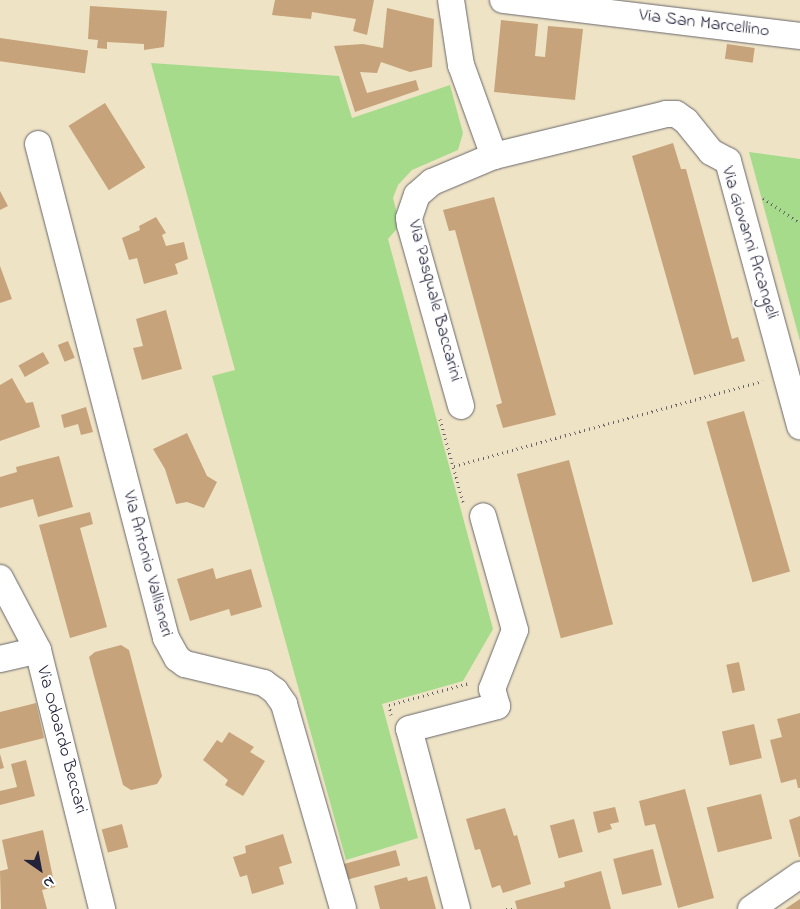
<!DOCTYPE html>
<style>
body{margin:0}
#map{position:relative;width:800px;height:909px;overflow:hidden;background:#eee3c5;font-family:"Indie Flower",sans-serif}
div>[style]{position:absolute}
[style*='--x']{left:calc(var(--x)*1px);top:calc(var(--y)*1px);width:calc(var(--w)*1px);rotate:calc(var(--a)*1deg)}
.green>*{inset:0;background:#a6db8c}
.building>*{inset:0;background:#c6a37a;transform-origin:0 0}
.path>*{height:3px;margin-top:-1.5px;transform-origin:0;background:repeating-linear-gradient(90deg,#69666b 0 1px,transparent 0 5px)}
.roads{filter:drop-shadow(0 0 1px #69666b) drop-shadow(0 0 1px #69666b)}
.street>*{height:26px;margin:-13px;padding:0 13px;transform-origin:13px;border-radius:13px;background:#fff}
span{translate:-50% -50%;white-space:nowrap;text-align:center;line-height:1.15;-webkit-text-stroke:4.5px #fff;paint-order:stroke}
.street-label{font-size:18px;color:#22223b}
.north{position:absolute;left:15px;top:844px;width:50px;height:50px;-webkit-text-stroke:4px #fff;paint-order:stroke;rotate:147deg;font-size:14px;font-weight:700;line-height:20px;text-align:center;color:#22223b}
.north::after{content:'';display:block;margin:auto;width:18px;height:22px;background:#22223b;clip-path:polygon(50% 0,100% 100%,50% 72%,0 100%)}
</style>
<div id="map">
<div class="green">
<div style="clip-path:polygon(151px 63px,339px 76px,352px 118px,450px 85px,463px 133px,458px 150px,412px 170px,398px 185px,393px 198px,400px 225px,388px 239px,493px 629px,463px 681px,382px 704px,418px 838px,346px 860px,212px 376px,235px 370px)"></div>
<div style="clip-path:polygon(749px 152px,800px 159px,800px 341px)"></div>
</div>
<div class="building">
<div style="clip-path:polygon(275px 0,374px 0,367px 35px,353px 31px,356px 19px,312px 12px,311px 19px,272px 15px)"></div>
<div style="clip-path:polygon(90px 6px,167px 11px,164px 47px,144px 50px,144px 44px,107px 42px,107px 49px,97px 48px,98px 40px,88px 39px)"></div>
<div style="clip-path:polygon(387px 8px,434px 19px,432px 67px,410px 72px,381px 62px,377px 73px,360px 72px,367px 93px,416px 80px,419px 90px,355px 112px,334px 46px,363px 44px,383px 48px)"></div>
<div style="clip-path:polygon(501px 20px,538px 24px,535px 56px,545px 57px,548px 26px,583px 29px,575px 100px,494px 92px)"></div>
<div style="left:0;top:38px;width:89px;height:23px;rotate:8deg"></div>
<div style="left:727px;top:44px;width:28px;height:15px;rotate:8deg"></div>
<div style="left:105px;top:103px;width:76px;height:43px;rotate:58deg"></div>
<div style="clip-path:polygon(673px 143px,681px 169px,686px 169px,732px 339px,738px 337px,745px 361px,694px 375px,632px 156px)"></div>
<div style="clip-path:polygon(0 191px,8px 206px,0 210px)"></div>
<div style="clip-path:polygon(494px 197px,556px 415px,503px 428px,496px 405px,502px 403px,455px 230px,449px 231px,443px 210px)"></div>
<div style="clip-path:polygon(156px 217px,166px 233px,162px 235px,166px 246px,184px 242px,188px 259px,175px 264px,178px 274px,144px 284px,137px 258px,129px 260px,122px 238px,140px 230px,139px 226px)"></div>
<div style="clip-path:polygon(0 266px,12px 299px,0 303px)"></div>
<div style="clip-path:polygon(166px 310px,182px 369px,142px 380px,133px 348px,143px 346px,136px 319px)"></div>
<div style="left:68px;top:341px;width:18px;height:11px;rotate:68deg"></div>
<div style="left:43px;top:352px;width:13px;height:28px;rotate:61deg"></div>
<div style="clip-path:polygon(12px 378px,26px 403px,33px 402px,40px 427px,0 441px,0 385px)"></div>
<div style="clip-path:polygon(86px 407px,93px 432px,81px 435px,78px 424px,64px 428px,61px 415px)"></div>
<div style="left:744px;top:411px;width:167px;height:39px;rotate:74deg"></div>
<div style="clip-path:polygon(187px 433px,207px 476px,217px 482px,204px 508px,187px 502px,176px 504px,165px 469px,153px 449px)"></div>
<div style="clip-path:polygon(59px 456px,73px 507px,38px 517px,33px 499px,0 508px,0 477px,17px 472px,16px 467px)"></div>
<div style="left:569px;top:460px;width:170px;height:54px;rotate:75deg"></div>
<div style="clip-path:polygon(90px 512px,93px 524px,80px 528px,107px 627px,70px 638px,39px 525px)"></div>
<div style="clip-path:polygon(213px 568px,216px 579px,251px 569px,262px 607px,231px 616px,229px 609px,190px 621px,177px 579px)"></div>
<div style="clip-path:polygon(121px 645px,129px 650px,162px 776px,157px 784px,131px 790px,123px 785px,89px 657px,95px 652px)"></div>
<div style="left:739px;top:662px;width:29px;height:13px;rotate:78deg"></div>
<div style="clip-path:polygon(36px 703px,44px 738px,0 749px,0 712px)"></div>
<div style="clip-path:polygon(800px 713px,800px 788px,798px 788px,796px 779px,781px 783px,770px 740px,782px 737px,777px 719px)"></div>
<div style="left:754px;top:724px;width:35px;height:33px;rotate:77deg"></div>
<div style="clip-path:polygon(229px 732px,254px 747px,250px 752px,265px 761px,243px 796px,225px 785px,228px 780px,203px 760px,217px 740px,222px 743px)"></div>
<div style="clip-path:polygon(0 754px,4px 768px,0 769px)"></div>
<div style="clip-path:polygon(26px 760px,35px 796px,0 805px,0 791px,17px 787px,11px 764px)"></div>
<div style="clip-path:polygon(685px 789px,714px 898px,678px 908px,655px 824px,645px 826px,639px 801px)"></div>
<div style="left:761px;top:794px;width:46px;height:56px;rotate:76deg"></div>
<div style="clip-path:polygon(615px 807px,619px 822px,610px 824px,612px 829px,598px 833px,593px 812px)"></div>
<div style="clip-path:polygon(505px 808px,514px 836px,517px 835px,531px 884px,503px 893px,500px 885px,492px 888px,480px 849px,475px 850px,466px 819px)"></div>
<div style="clip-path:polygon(800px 816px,800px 857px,799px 857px,789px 820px)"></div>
<div style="left:574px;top:819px;width:34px;height:25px;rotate:75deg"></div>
<div style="left:122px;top:824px;width:24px;height:21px;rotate:75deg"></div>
<div style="clip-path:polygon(43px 830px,55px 887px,42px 890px,47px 909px,1px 909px,0 871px,8px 869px,2px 840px)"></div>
<div style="clip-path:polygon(283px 834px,292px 863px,279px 867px,284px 884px,252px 894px,247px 875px,240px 877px,233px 857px,246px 853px,245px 846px)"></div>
<div style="left:653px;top:849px;width:37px;height:41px;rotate:76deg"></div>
<div style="left:396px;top:850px;width:16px;height:54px;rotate:75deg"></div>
<div style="clip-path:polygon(601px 871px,611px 909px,517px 909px,515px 901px,565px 887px,564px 882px)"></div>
<div style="clip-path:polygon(427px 876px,436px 909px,380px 909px,374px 886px,407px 877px,408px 881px)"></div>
<div style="clip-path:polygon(800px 899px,800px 909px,785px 909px)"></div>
</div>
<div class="path">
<div style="--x:763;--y:198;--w:45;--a:34"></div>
<div style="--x:440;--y:419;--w:86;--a:74.5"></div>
<div style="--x:454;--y:466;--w:320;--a:-15.4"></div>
<div style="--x:391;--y:715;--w:10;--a:-101"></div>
<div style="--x:389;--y:705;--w:83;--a:-15.4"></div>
<div style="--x:506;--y:909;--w:9;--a:0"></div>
</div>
<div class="roads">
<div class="street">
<div style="--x:451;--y:0;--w:66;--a:81.3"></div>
<div style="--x:461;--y:65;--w:97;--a:70.1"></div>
<div style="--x:503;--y:0;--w:299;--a:6.9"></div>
<div style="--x:38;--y:144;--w:510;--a:75.47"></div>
<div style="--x:166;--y:638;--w:23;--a:61"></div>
<div style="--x:177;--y:658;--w:10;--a:37"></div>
<div style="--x:185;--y:664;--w:81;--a:13.5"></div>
<div style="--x:264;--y:683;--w:14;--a:36"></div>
<div style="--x:275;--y:691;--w:16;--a:55"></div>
<div style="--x:284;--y:704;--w:213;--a:73.9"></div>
<div style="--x:461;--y:406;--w:188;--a:-105.7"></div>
<div style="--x:410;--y:225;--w:7;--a:-98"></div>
<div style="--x:409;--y:218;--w:24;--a:-71"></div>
<div style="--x:417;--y:195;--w:20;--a:-41"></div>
<div style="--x:432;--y:182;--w:67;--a:-22.8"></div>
<div style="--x:494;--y:156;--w:177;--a:-13.7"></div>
<div style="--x:666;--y:114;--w:10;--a:0"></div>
<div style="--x:676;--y:114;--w:12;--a:35"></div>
<div style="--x:686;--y:121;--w:40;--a:51"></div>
<div style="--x:711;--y:152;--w:19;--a:28"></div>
<div style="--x:728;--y:161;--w:275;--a:74.8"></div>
<div style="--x:0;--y:578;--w:81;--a:62.2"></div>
<div style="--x:38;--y:650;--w:267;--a:76.1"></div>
<div style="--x:0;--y:659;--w:39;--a:-13"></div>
<div style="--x:457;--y:909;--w:186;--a:-104.9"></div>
<div style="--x:409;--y:729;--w:91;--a:-14.6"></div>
<div style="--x:497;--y:706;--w:18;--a:-106"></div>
<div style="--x:492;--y:689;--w:63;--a:-68.7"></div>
<div style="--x:515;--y:630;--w:118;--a:-105.7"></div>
<div style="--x:751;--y:909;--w:60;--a:-34.8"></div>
</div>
</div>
<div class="street-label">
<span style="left:704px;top:24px;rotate:7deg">Via San Marcellino</span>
<span style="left:749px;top:243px;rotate:73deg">Via Giovanni Arcangeli</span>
<span style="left:434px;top:301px;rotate:75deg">Via Pasquale Baccarini</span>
<span style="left:147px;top:564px;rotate:75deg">Via Antonio Vallisneri</span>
<span style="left:61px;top:740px;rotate:75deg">Via Odoardo Beccari</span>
</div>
<div class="north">N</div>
</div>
